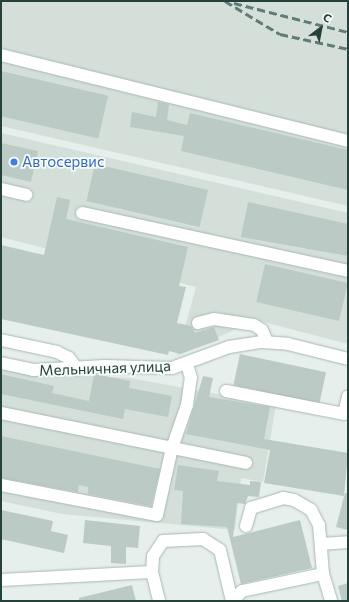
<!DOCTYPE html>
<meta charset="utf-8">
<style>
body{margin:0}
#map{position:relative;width:349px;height:602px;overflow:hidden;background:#e6efeb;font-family:Commissioner,sans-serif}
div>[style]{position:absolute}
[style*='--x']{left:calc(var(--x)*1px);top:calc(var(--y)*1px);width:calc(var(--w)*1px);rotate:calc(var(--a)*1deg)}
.built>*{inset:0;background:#d4dfda}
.building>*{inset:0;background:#bbcac4;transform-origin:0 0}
.roads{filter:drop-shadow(0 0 1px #a8b8b2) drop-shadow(0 0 1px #a8b8b2)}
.minor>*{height:12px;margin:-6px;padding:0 6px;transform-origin:6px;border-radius:6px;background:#fff}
.rail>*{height:3px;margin-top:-1.5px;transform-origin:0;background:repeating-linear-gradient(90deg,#5f7d75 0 8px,transparent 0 12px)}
.dots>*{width:11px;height:11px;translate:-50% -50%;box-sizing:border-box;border:2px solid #f7fbf9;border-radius:50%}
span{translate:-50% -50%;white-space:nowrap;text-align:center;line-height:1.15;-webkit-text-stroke:3.5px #f7fbf9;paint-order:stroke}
.shop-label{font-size:15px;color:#366cbe}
.left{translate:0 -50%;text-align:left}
.street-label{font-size:15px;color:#24423a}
.frame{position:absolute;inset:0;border:2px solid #24423a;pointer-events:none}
.north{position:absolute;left:301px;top:8px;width:40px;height:40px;-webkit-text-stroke:3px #f7fbf9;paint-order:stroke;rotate:32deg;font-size:11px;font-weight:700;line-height:16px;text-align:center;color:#24423a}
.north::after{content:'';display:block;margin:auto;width:14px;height:18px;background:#24423a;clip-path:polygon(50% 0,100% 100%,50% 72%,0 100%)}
</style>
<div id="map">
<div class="built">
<div style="clip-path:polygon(1px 1px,348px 1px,348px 206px,1px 126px)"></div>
<div style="clip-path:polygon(1px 133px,348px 213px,348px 344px,256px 320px,177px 356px,196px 287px,1px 237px)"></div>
<div style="clip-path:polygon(1px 364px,54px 374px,130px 378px,276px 405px,263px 482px,241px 478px,235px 530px,62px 514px,1px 501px)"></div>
</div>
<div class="building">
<div style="left:1px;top:71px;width:110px;height:44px;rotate:13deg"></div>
<div style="clip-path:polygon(158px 102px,169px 104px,167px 120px,187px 125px,190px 113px,348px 150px,348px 190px,181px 151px,184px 136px,130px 127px,132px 112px,156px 117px)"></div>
<div style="clip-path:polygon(1px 143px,38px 151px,31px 182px,1px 175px)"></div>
<div style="left:95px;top:164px;width:116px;height:38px;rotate:13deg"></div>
<div style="clip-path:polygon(57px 197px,70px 200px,66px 219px,188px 247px,179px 286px,186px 287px,177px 323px,191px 326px,195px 333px,214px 327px,219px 340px,180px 354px,169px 351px,168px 355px,1px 319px,1px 245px,44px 255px)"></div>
<div style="clip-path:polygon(248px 202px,348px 224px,348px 256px,241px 237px)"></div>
<div style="left:265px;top:264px;width:85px;height:39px;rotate:13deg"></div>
<div style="left:240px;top:354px;width:88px;height:32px;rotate:12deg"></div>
<div style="clip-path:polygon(1px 374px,54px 386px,52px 393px,89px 401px,94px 374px,130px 381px,129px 388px,172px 396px,168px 417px,125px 409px,123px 419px,1px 394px)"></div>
<div style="clip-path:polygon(203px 376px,213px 378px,209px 397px,270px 407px,264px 439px,348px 453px,344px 496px,264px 483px,270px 450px,186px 434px)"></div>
<div style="clip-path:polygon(1px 436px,160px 469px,151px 506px,88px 494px,88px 487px,79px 485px,78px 492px,1px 478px)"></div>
<div style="clip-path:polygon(178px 465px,219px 471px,217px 481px,250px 485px,250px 481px,261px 482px,259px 497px,248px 496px,245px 504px,237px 503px,233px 537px,300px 520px,312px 568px,241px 584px,227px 527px,181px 524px,183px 491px,174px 490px)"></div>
<div style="clip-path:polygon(345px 493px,348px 493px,348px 530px,336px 527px)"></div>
<div style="clip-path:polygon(1px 510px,53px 521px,51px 531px,68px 535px,64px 553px,1px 539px)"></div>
<div style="clip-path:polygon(85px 520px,140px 526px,138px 548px,126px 547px,126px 564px,111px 563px,111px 546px,83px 543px)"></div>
<div style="clip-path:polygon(348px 583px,348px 601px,342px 601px,338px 586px)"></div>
<div style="clip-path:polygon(132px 585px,136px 601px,79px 601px,79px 598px)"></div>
</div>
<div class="roads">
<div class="minor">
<div style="--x:1;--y:55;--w:357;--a:13.9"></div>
<div style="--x:1;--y:189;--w:26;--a:13"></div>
<div style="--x:82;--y:213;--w:272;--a:12.3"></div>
<div style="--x:198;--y:323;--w:16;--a:-14"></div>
<div style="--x:214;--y:319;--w:40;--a:8.5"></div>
<div style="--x:254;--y:325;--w:9;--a:32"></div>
<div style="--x:262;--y:330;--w:13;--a:67"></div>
<div style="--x:1;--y:340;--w:57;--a:12.1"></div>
<div style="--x:57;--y:352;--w:13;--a:27"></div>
<div style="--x:69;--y:358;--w:14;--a:54"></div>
<div style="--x:1;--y:363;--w:33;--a:12"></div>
<div style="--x:33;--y:370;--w:72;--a:-3.2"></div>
<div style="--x:105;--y:366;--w:67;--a:1.7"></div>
<div style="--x:172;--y:368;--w:61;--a:-20.2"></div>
<div style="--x:229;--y:347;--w:33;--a:-9"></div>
<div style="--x:262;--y:342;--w:26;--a:4"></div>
<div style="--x:288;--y:344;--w:62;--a:14"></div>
<div style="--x:226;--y:391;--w:120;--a:11"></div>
<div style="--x:344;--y:414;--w:18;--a:-77"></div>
<div style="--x:1;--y:413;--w:250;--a:11.5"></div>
<div style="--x:1;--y:485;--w:159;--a:10.9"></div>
<div style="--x:157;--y:515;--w:69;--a:-77.4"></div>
<div style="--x:172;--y:448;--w:46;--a:-70.8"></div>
<div style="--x:187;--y:405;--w:27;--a:-82"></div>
<div style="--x:191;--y:378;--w:15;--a:-106"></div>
<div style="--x:246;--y:526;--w:19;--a:-74"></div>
<div style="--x:251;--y:508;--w:34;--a:-17"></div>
<div style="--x:283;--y:498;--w:11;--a:10"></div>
<div style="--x:294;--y:500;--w:20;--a:30"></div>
<div style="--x:311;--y:510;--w:17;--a:62"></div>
<div style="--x:319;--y:525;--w:49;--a:85.3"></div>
<div style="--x:323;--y:574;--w:28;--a:73"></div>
<div style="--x:321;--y:544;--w:27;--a:-4"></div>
<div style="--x:152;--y:572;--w:16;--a:-86"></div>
<div style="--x:153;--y:556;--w:18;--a:-56"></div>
<div style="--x:163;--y:541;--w:40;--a:-2.9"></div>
<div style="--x:203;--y:539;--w:20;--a:33"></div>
<div style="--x:220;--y:550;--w:52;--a:76.8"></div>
<div style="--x:1;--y:580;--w:151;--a:-3"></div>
<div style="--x:152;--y:572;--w:30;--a:76"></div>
<div style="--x:233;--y:601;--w:13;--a:-48"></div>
<div style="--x:242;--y:591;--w:83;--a:-11.9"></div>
</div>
</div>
<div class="rail">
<div style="--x:225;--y:1;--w:64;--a:31"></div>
<div style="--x:280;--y:34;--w:70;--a:12.4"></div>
<div style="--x:234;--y:3;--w:118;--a:14.3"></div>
</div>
<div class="dots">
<div style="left:14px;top:162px;background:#3f7fe0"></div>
</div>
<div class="shop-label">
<span class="left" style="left:22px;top:162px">Автосервис</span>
</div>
<div class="street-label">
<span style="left:105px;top:368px;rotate:-2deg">Мельничная улица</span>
</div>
<div class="frame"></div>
<div class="north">С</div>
</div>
